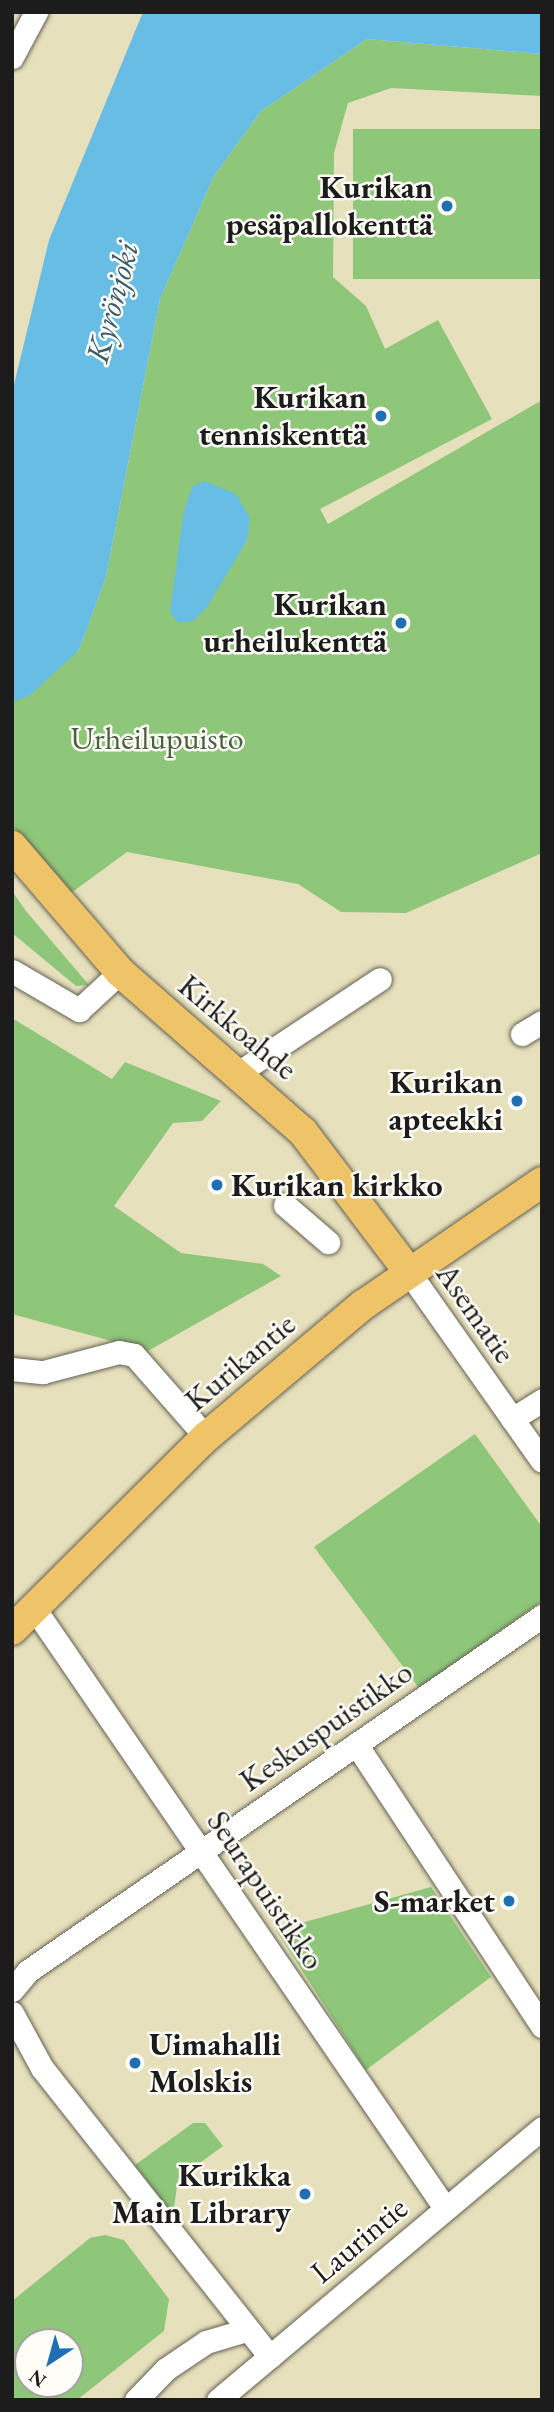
<!DOCTYPE html>
<meta charset="utf-8">
<style>
body{margin:0}
#map{position:relative;width:554px;height:2412px;overflow:hidden;background:#e7e0bc;font-family:"EB Garamond",serif}
div>[style]{position:absolute}
[style*='--x']{left:calc(var(--x)*1px);top:calc(var(--y)*1px);width:calc(var(--w)*1px);rotate:calc(var(--a)*1deg)}
.green>*{inset:0;background:#8fc77a;transform-origin:0 0}
.water>*{inset:0;background:#68bde4}
.roads{filter:drop-shadow(0 0 2px #636154) drop-shadow(0 0 2px #636154)}
.minor>*{height:23px;margin:-11.5px;padding:0 11.5px;transform-origin:11.5px;border-radius:11.5px;background:#fff}
.major>*{height:30px;margin:-15px;padding:0 15px;transform-origin:15px;border-radius:15px;background:#efc469}
.dots>*{width:19px;height:19px;translate:-50% -50%;box-sizing:border-box;border:4px solid #fdfcf7;border-radius:50%}
span{translate:-50% -50%;white-space:nowrap;text-align:center;line-height:1.15;-webkit-text-stroke:5px #fdfcf7;paint-order:stroke}
.poi-label{font-size:32px;color:#1c1c1c;font-weight:700}
.right{translate:-100% -50%;text-align:right}
.left{translate:0 -50%;text-align:left}
.park-label{font-size:32px;color:#4a6042}
.street-label{font-size:32px;color:#1c1c1c}
.water-label{font-size:33px;color:#3a5c6c;font-style:italic}
.frame{position:absolute;inset:0;border:14px solid #1c1c1c;pointer-events:none}
.north{position:absolute;left:14px;top:2328px;width:70px;height:70px;box-sizing:border-box;background:#fdfcf7;border:2px solid #a3a29f;border-radius:50%;rotate:216deg;font-size:19px;font-weight:700;line-height:28px;text-align:center;color:#1c1c1c}
.north::after{content:'';display:block;margin:auto;width:24px;height:32px;background:#1f6fb2;clip-path:polygon(50% 0,100% 100%,50% 72%,0 100%)}
</style>
<div id="map">
<div class="green">
<div style="clip-path:polygon(367px 39px,542px 54px,542px 96px,391px 88px,348px 103px,334px 153px,333px 277px,366px 306px,385px 349px,438px 320px,492px 419px,320px 509px,328px 524px,542px 400px,542px 853px,406px 913px,341px 912px,298px 884px,127px 852px,67px 896px,12px 825px,12px 702px,79px 650px,106px 577px,160px 299px,214px 176px,261px 111px)"></div>
<div style="left:542px;top:129px;width:150px;height:189px;rotate:90deg"></div>
<div style="clip-path:polygon(12px 891px,26px 911px,89px 985px,76px 986px,12px 933px)"></div>
<div style="clip-path:polygon(12px 1018px,112px 1079px,125px 1062px,221px 1101px,202px 1121px,173px 1123px,114px 1206px,181px 1253px,263px 1264px,281px 1276px,148px 1351px,12px 1314px)"></div>
<div style="clip-path:polygon(475px 1434px,542px 1527px,542px 1601px,419px 1688px,314px 1547px)"></div>
<div style="clip-path:polygon(431px 1887px,491px 1977px,366px 2070px,276px 1930px)"></div>
<div style="clip-path:polygon(193px 2123px,205px 2123px,223px 2146px,178px 2179px,173px 2215px,135px 2165px)"></div>
<div style="clip-path:polygon(evenodd,105px 2235px,124px 2240px,169px 2299px,164px 2331px,77px 2400px,12px 2400px,12px 2301px,90px 2238px,105px 2235px,28px 2342px,70px 2342px,70px 2384px,28px 2384px,28px 2342px)"></div>
</div>
<div class="water">
<div style="clip-path:polygon(143px 12px,542px 12px,542px 54px,367px 39px,261px 111px,214px 176px,160px 299px,106px 577px,79px 650px,29px 696px,12px 702px,12px 393px,49px 240px)"></div>
<div style="clip-path:polygon(204px 481px,236px 494px,250px 518px,247px 540px,207px 607px,193px 621px,179px 623px,170px 613px,183px 515px,192px 487px)"></div>
</div>
<div class="roads">
<div class="minor">
<div style="--x:12;--y:57;--w:51;--a:-61.9"></div>
<div style="--x:12;--y:971;--w:78;--a:30.2"></div>
<div style="--x:79;--y:1010;--w:56;--a:-42.8"></div>
<div style="--x:522;--y:1034;--w:23;--a:-31"></div>
<div style="--x:238;--y:1073;--w:170;--a:-33.5"></div>
<div style="--x:285;--y:1205;--w:57;--a:40.7"></div>
<div style="--x:408;--y:1271;--w:232;--a:54.8"></div>
<div style="--x:12;--y:1369;--w:31;--a:6"></div>
<div style="--x:43;--y:1372;--w:79;--a:-14.7"></div>
<div style="--x:119;--y:1352;--w:15;--a:11"></div>
<div style="--x:134;--y:1355;--w:109;--a:48.7"></div>
<div style="--x:512;--y:1419;--w:36;--a:-32"></div>
<div style="--x:34;--y:1608;--w:727;--a:55.59"></div>
<div style="--x:356;--y:1744;--w:338;--a:56.6"></div>
<div style="--x:12;--y:1990;--w:25;--a:-50"></div>
<div style="--x:28;--y:1971;--w:625;--a:-34.63"></div>
<div style="--x:12;--y:2013;--w:63;--a:61.4"></div>
<div style="--x:42;--y:2068;--w:368;--a:51.7"></div>
<div style="--x:136;--y:2400;--w:43;--a:-45.9"></div>
<div style="--x:166;--y:2369;--w:48;--a:-34"></div>
<div style="--x:206;--y:2342;--w:42;--a:-16.7"></div>
<div style="--x:218;--y:2400;--w:423;--a:-40"></div>
</div>
<div class="major">
<div style="--x:12;--y:846;--w:166;--a:49.4"></div>
<div style="--x:120;--y:972;--w:243;--a:41.2"></div>
<div style="--x:303;--y:1132;--w:174;--a:52.9"></div>
<div style="--x:12;--y:1630;--w:274;--a:-44.9"></div>
<div style="--x:206;--y:1437;--w:205;--a:-40.1"></div>
<div style="--x:363;--y:1305;--w:217;--a:-34.5"></div>
</div>
</div>
<div class="dots">
<div style="left:447px;top:206px;background:#1f6fb2"></div>
<div style="left:381px;top:416px;background:#1f6fb2"></div>
<div style="left:401px;top:623px;background:#1f6fb2"></div>
<div style="left:517px;top:1101px;background:#1f6fb2"></div>
<div style="left:217px;top:1185px;background:#1f6fb2"></div>
<div style="left:509px;top:1901px;background:#1f6fb2"></div>
<div style="left:135px;top:2063px;background:#1f6fb2"></div>
<div style="left:305px;top:2194px;background:#1f6fb2"></div>
</div>
<div class="poi-label">
<span class="right" style="left:433px;top:206px">Kurikan<br>pesäpallokenttä</span>
<span class="right" style="left:367px;top:416px">Kurikan<br>tenniskenttä</span>
<span class="right" style="left:387px;top:623px">Kurikan<br>urheilukenttä</span>
<span class="right" style="left:503px;top:1101px">Kurikan<br>apteekki</span>
<span class="left" style="left:231px;top:1185px">Kurikan kirkko</span>
<span class="right" style="left:495px;top:1901px">S-market</span>
<span class="left" style="left:149px;top:2063px">Uimahalli<br>Molskis</span>
<span class="right" style="left:291px;top:2194px">Kurikka<br>Main Library</span>
</div>
<div class="park-label">
<span style="left:157px;top:738px">Urheilupuisto</span>
</div>
<div class="street-label">
<span style="left:238px;top:1027px;rotate:40deg">Kirkkoahde</span>
<span style="left:476px;top:1313px;rotate:55deg">Asematie</span>
<span style="left:240px;top:1362px;rotate:-40deg">Kurikantie</span>
<span style="left:326px;top:1726px;rotate:-35deg">Keskuspuistikko</span>
<span style="left:266px;top:1890px;rotate:56deg">Seurapuistikko</span>
<span style="left:359px;top:2240px;rotate:-40deg">Laurintie</span>
</div>
<div class="water-label">
<span style="left:112px;top:302px;rotate:-75deg">Kyrönjoki</span>
</div>
<div class="frame"></div>
<div class="north">N</div>
</div>
